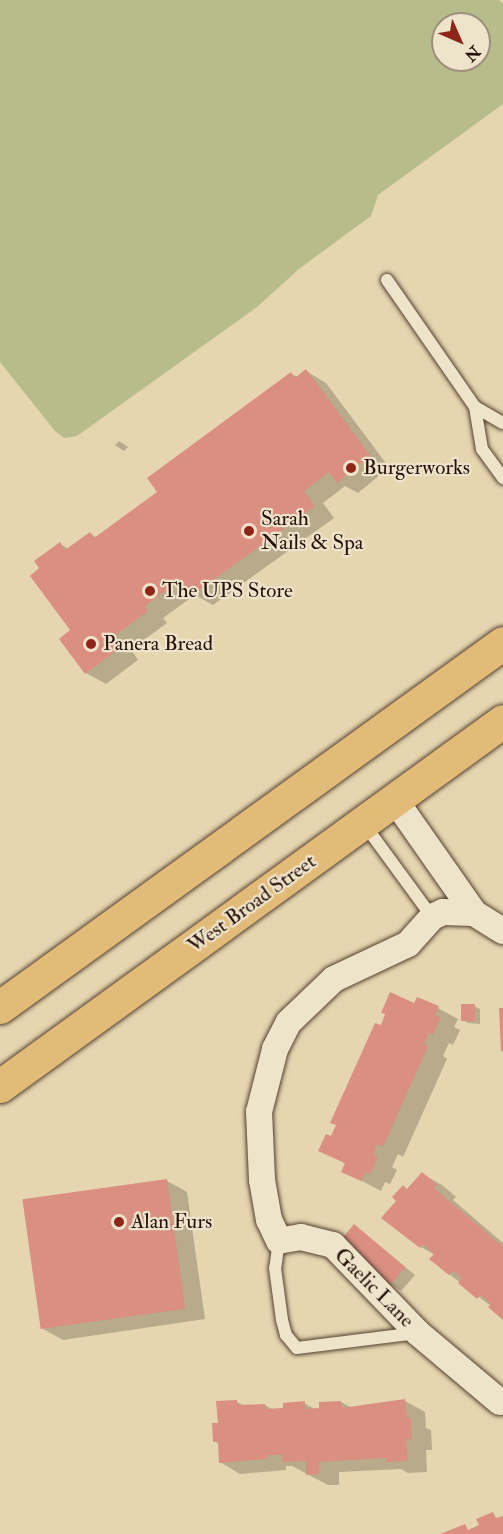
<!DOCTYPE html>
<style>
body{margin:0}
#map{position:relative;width:503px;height:1534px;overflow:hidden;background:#e5d6b0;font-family:"IM FELL Double Pica",serif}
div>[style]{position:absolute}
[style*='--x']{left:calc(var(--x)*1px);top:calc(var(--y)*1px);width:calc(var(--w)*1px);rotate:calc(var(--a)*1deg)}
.green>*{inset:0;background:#b7bd8a}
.shadow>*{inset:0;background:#0003}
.building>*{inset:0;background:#da8f80;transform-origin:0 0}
.roads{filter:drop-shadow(0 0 2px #564131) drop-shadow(0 0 2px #564131)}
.lane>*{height:12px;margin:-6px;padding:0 6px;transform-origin:6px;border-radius:6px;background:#eee4cc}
.street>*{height:26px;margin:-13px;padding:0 13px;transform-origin:13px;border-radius:13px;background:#eee4cc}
.primary>*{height:33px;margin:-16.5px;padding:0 16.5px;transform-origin:16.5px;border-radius:16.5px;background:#e2bb78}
.dots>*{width:16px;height:16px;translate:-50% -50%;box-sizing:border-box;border:3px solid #eee4cc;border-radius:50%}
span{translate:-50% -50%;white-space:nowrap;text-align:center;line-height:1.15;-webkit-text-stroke:4.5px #eee4cc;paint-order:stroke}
.poi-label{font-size:21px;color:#260f07}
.left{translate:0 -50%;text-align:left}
.street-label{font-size:21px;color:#260f07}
.north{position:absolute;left:431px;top:12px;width:60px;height:60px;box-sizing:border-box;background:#eee4cc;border:2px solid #9e8f7d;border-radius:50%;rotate:135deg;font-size:16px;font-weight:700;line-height:24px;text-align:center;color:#260f07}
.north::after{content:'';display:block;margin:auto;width:21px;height:27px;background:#8f2418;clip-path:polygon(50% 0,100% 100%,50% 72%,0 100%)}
</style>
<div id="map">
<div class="green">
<div style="clip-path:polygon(evenodd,0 0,499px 0,503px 4px,503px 104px,378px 195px,371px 216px,299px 269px,257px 307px,77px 436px,64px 438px,55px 431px,0 362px,0 0,443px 24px,479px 24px,479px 60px,443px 60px,443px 24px)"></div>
</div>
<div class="shadow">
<div style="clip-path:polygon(306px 371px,326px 383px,391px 470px,386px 470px,358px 493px,345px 486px,323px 503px,334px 518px,213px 605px,195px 595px,163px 618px,167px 623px,131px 649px,138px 660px,106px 684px,86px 673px,72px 631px,42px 569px,60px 544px,69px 549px,90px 533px,97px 538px,159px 492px,291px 374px,298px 377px)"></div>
<div style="clip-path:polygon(119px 441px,128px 447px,124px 451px,115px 445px)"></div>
<div style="clip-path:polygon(415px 1005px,438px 1008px,458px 1019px,454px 1027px,460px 1030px,453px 1045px,449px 1043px,443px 1056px,447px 1059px,403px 1157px,398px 1154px,392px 1167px,397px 1170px,390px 1184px,385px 1182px,381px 1191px,343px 1171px,346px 1164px,320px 1150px,332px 1137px,381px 1027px)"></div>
<div style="clip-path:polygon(474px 1006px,480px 1009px,480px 1024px,468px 1023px,463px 1020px)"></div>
<div style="clip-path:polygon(422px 1174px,442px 1185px,456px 1197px,453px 1200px,503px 1243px,503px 1320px,491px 1306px,449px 1274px,435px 1255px,421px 1247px,408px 1190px)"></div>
<div style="clip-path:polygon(167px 1181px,187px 1192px,205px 1319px,63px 1340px,43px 1329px)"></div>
<div style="clip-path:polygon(354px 1226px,415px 1275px,401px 1291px,390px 1284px)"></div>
<div style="clip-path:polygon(405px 1401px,425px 1412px,426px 1428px,431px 1430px,432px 1450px,426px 1450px,427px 1472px,408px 1473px,401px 1469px,339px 1472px,339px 1485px,328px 1485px,292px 1466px,286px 1466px,286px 1470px,240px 1474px,220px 1462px,219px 1444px,214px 1441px,219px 1425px,237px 1402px,245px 1406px,265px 1405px,273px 1410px,304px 1403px,316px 1410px,341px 1402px,352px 1408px)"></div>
</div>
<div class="building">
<div style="clip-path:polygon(306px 369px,372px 458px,368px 461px,366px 459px,337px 483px,329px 472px,304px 491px,315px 506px,192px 595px,181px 580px,145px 606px,148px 611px,112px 638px,120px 648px,85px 674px,59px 639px,70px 630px,30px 576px,39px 568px,34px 561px,60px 542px,65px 550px,90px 532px,94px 538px,157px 492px,147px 478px,291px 372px,295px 378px)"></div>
<div style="clip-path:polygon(390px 992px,414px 1003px,417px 997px,439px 1006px,435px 1015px,441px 1017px,433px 1035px,429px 1033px,424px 1044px,428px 1046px,383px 1147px,377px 1144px,373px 1155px,378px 1157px,370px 1174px,365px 1172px,361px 1181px,341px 1172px,345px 1163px,318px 1151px,326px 1134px,331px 1136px,336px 1125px,330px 1123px,375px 1023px,381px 1025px,385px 1014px,381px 1013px)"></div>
<div style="left:461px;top:1004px;width:14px;height:17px"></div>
<div style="clip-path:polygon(499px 1008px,503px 1008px,503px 1051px,501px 1051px)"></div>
<div style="clip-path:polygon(422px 1172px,437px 1185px,434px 1188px,503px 1247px,503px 1320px,488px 1307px,491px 1304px,481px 1295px,477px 1299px,458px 1283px,462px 1278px,453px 1271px,449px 1275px,429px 1259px,434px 1254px,423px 1244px,420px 1248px,381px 1218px,396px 1201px,392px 1197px,403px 1185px,407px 1189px)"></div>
<div style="left:167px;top:1179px;width:131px;height:146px;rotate:82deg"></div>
<div style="left:354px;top:1224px;width:67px;height:24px;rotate:40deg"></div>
<div style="clip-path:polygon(405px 1399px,407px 1418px,411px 1417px,412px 1439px,406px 1439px,408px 1461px,386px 1462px,386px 1458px,319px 1462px,319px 1474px,306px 1475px,306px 1461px,282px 1462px,282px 1455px,267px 1455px,267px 1459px,219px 1463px,218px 1441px,213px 1442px,212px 1423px,218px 1423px,216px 1401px,237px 1400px,238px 1405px,265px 1404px,266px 1409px,283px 1408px,283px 1403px,305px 1401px,305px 1409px,319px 1408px,319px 1402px,341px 1401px,342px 1408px)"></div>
<div style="clip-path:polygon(493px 1512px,496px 1518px,503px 1516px,503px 1534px,440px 1534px,465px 1524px,468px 1530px,479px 1525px,476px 1519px)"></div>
</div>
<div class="roads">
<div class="lane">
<div style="--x:387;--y:280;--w:155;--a:55.3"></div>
<div style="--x:475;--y:407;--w:32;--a:30"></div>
<div style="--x:475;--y:407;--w:43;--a:80.5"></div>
<div style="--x:482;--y:449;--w:36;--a:54"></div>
<div style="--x:364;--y:824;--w:115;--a:53.8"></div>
<div style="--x:279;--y:1241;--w:27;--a:98"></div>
<div style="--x:275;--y:1268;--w:52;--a:82.3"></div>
<div style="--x:282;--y:1320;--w:16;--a:75"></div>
<div style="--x:286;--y:1335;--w:17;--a:50"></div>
<div style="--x:297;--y:1348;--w:121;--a:-7.1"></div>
</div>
<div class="street">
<div style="--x:395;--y:800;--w:138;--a:55"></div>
<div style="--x:500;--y:1402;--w:107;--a:-139.9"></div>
<div style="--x:418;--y:1333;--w:122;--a:-134"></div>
<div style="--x:333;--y:1245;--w:33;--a:-166"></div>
<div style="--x:301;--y:1237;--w:22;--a:170"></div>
<div style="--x:279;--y:1241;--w:23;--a:-115"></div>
<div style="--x:269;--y:1220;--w:41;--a:-99.9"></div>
<div style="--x:262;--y:1180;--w:68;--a:-92.5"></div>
<div style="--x:259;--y:1112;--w:65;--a:-75.7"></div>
<div style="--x:275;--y:1049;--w:30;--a:-63"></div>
<div style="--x:289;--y:1022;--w:62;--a:-43.7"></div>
<div style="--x:334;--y:979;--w:82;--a:-25.3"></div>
<div style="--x:408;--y:944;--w:36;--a:-48"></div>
<div style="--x:432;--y:917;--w:12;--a:-24"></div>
<div style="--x:443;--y:912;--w:31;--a:2"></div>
<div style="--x:474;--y:913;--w:34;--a:32"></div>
</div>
<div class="primary">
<div style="--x:0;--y:1007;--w:621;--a:-35.89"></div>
<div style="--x:0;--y:1086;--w:621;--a:-35.97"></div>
</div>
</div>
<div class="dots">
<div style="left:351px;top:468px;background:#8f2418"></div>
<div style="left:249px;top:531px;background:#8f2418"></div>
<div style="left:150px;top:591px;background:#8f2418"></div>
<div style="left:91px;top:644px;background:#8f2418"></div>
<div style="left:119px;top:1222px;background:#8f2418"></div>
</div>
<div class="poi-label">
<span class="left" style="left:363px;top:468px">Burgerworks</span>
<span class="left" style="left:261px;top:531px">Sarah<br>Nails &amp; Spa</span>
<span class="left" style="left:162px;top:591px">The UPS Store</span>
<span class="left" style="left:103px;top:644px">Panera Bread</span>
<span class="left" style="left:131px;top:1222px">Alan Furs</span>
</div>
<div class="street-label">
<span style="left:252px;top:904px;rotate:-36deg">West Broad Street</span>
<span style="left:374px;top:1288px;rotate:45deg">Gaelic Lane</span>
</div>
<div class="north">N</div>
</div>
